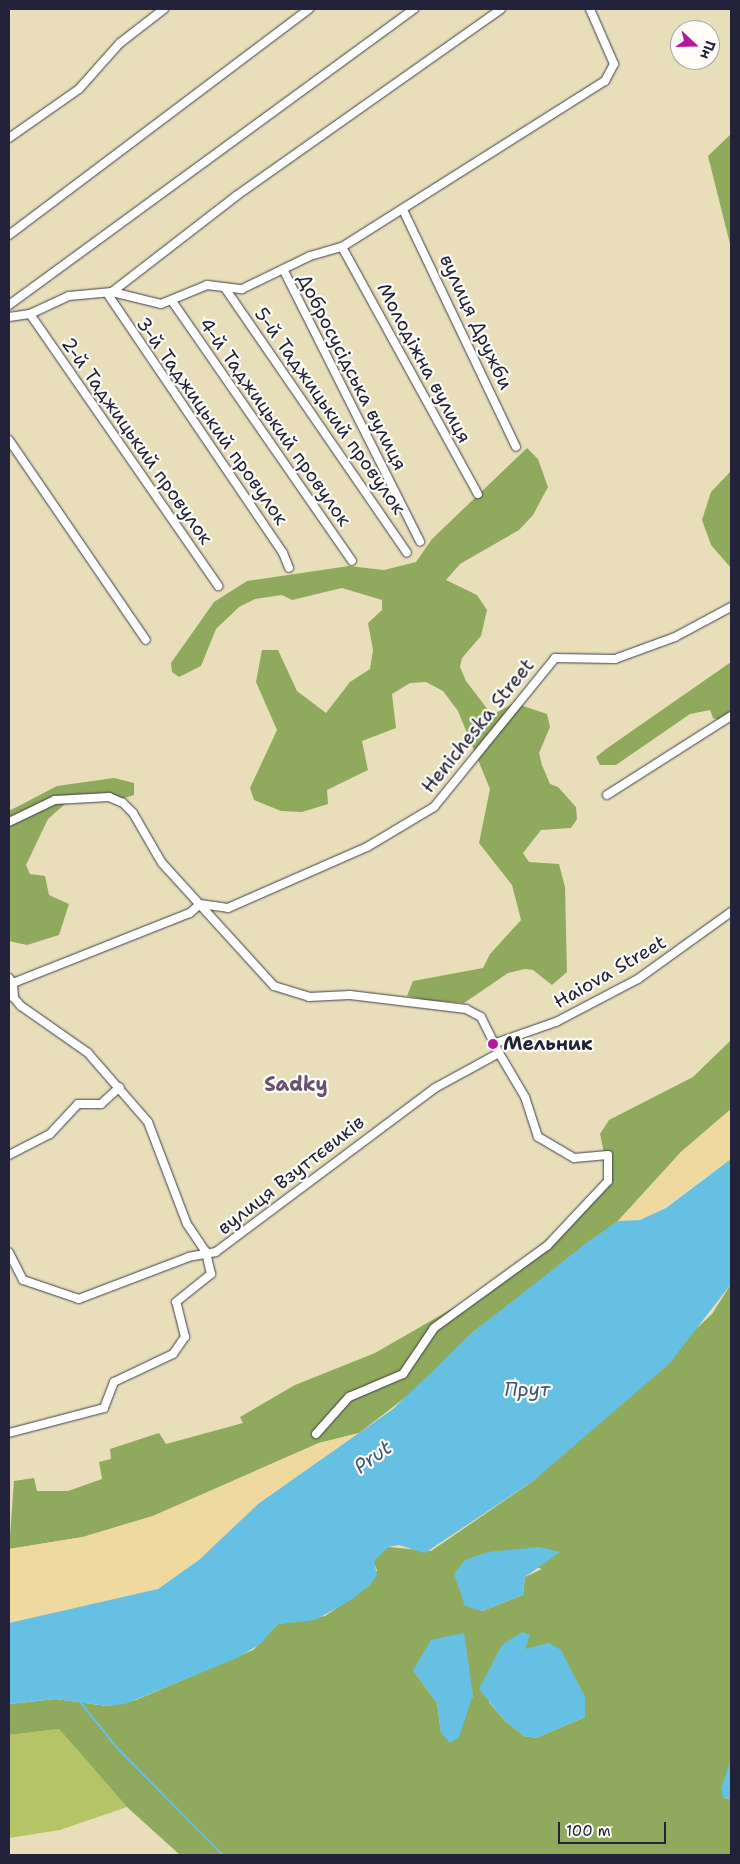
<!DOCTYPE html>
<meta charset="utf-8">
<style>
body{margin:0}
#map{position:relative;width:740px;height:1864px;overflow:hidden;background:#e8dfba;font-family:"Shantell Sans",sans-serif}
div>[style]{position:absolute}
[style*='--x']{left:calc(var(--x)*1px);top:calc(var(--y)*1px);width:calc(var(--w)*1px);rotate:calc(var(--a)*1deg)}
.green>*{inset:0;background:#b4c467}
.forest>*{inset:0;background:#8faa5c}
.sand>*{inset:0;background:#eeda9e}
.water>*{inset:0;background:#66c0e3}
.stream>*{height:2px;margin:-1px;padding:0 1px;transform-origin:1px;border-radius:1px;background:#66c0e3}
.roads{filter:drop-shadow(0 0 1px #403e4e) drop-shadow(0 0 1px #403e4e)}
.minor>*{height:8px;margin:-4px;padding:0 4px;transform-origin:4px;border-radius:4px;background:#fff}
.dots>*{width:14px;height:14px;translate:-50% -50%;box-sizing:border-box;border:2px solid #fdfcf7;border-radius:50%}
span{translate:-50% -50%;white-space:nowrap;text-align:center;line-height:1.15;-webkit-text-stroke:4.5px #fdfcf7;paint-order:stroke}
.street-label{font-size:19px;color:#22223b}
.poi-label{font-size:19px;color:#22223b;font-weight:700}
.left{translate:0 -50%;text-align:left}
.neighbourhood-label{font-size:20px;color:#6b5171;font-weight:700}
.water-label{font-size:20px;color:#3a5976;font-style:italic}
.frame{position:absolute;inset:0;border:10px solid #22223b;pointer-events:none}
.north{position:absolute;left:670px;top:20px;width:50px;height:50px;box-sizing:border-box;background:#fdfcf7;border:1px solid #a5a5ac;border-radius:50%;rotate:111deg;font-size:14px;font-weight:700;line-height:20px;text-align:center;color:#22223b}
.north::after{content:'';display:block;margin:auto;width:18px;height:22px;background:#b5179e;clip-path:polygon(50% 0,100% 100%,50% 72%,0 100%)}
.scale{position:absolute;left:558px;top:1822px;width:108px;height:22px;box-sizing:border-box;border:2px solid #22223b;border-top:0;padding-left:6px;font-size:15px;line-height:18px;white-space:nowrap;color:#22223b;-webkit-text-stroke:4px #fdfcf7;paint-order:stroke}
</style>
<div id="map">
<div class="green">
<div style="clip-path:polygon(59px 1729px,127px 1807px,60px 1830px,9px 1838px,9px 1735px)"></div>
</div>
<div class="forest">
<div style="clip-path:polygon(731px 134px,731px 248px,708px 156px)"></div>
<div style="clip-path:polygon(527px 448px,538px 459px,548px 487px,533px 515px,519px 530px,460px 564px,446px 580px,477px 595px,487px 610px,481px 636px,462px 658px,460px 667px,466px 681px,492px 715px,514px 703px,547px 714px,550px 727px,539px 753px,542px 765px,550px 784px,558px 787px,576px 807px,577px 819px,571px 828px,541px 830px,523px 853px,529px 862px,559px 864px,565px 887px,567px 972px,552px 985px,533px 970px,525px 969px,508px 973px,464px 1003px,426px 1000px,407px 996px,413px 981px,483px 968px,490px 954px,521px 920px,512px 885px,479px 843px,490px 789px,458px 711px,443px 691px,426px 682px,410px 683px,392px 694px,396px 728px,362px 741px,368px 770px,327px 790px,328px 804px,302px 812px,281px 811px,254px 800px,250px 788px,277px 730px,256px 682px,262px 650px,278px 650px,297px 691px,326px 713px,350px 682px,370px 669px,373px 650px,368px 623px,382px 610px,382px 600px,342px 588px,292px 600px,282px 595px,255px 599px,239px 607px,216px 629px,201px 666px,179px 677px,172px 672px,171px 663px,214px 602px,247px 581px,349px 566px,384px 570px,416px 562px,432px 539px)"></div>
<div style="clip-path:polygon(731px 471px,731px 568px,711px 545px,702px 520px,711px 492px)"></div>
<div style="clip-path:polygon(731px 662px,731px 713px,721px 721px,713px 718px,710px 710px,690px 714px,616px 765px,600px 765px,596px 757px,606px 749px)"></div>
<div style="clip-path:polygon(114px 778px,134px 783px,134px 795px,115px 801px,76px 800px,65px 804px,48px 819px,26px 865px,30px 874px,45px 876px,49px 895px,69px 904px,59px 935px,27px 945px,9px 941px,9px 811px,57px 786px)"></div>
<div style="clip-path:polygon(731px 1040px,731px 1109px,681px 1152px,618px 1221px,472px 1333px,419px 1387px,359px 1433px,319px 1443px,153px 1516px,83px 1537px,9px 1549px,14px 1481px,34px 1478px,37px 1491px,68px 1491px,102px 1479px,99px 1462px,111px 1459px,110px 1449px,159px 1433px,166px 1444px,243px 1423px,240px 1417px,295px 1385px,375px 1353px,493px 1285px,564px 1225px,603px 1180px,607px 1167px,600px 1134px,609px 1120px,693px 1077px)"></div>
<div style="clip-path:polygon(evenodd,731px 1284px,731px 1759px,723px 1798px,731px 1799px,731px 1855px,180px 1855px,127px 1807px,59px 1729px,9px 1735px,9px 1704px,56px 1699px,107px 1706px,136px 1700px,253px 1650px,278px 1624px,325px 1616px,370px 1585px,377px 1570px,373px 1561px,388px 1547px,431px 1551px,533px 1481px,712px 1314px,731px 1284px,488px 1552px,542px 1569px,525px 1577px,523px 1595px,482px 1611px,488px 1552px,731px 1284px,502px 1645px,524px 1649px,580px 1687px,585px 1717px,536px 1738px,524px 1736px,505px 1721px,489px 1702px,489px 1672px,502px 1645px,731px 1284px,413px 1670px,466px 1671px,473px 1696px,441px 1733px,437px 1703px,413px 1670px)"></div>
</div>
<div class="sand">
<div style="clip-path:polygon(731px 1109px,731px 1159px,649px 1217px,618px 1221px,681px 1152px)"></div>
<div style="clip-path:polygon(359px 1433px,258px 1504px,199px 1560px,158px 1589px,9px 1623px,9px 1549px,83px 1537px,153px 1516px,319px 1443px)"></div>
</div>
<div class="water">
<div style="clip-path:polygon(731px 1159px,731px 1284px,669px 1364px,533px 1481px,425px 1553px,399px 1545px,388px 1547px,374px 1561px,377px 1575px,370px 1585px,351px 1600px,315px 1620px,278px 1624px,260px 1644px,237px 1658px,125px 1704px,107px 1706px,56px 1699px,9px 1704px,9px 1623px,158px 1589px,199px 1560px,258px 1504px,393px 1409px,472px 1333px,589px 1241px,618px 1221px,640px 1220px,666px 1208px)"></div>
<div style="clip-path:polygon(539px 1547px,560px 1552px,525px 1577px,523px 1595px,482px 1611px,465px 1606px,454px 1574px,465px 1560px,488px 1552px)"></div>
<div style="clip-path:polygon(522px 1632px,530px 1635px,525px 1649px,549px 1643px,561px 1650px,585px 1697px,585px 1717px,536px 1738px,524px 1736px,505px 1721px,479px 1689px,502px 1645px)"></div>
<div style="clip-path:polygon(464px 1633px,473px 1695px,459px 1737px,450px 1743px,441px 1733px,437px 1703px,413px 1670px,431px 1640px)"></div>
<div style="clip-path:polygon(731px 1759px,731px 1799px,723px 1798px,721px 1788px)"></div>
</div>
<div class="stream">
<div style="--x:80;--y:1702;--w:60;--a:51"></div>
<div style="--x:118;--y:1749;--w:149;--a:45.3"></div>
</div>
<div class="roads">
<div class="minor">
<div style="--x:9;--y:138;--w:85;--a:-35"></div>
<div style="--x:79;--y:89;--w:62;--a:-48.3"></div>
<div style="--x:120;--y:43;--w:56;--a:-37.7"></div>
<div style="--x:404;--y:212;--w:260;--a:64.5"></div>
<div style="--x:9;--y:235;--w:376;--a:-37"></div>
<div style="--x:342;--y:247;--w:282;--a:61.2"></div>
<div style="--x:283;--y:269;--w:305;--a:63.3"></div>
<div style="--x:225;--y:288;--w:321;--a:55.5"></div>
<div style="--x:112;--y:292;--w:157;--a:-37.7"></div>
<div style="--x:236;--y:196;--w:324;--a:-35.2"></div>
<div style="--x:107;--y:293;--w:314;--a:55.9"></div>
<div style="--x:283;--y:553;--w:16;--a:68"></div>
<div style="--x:172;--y:301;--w:316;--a:55.3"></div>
<div style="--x:9;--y:305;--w:502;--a:-36.16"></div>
<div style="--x:30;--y:314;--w:331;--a:55.3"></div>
<div style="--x:9;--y:317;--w:21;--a:-8"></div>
<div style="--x:30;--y:314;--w:43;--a:-24.8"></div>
<div style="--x:69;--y:296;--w:43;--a:-5.3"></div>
<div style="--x:112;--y:292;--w:50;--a:13.8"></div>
<div style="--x:161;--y:304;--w:50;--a:-22.4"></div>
<div style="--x:207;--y:285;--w:35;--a:7"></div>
<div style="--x:242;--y:289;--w:76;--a:-25.9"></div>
<div style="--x:310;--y:256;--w:33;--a:-16"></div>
<div style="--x:342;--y:247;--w:311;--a:-32.3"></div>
<div style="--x:605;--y:81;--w:19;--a:-62"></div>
<div style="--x:614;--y:64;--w:60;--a:-113.6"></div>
<div style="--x:9;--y:440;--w:242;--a:55.6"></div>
<div style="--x:607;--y:795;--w:147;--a:-32.5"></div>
<div style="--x:9;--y:822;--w:51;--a:-25.6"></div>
<div style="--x:55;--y:800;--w:54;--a:-3.2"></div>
<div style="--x:109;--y:797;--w:15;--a:23"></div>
<div style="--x:123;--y:803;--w:14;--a:45"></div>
<div style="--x:133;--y:813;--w:58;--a:59.9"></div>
<div style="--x:162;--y:863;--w:166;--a:47.7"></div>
<div style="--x:274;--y:986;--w:37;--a:17"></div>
<div style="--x:309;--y:997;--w:41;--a:-2.8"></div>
<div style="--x:350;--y:995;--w:117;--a:6.9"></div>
<div style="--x:466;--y:1009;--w:17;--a:28"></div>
<div style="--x:481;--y:1017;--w:40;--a:63.4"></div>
<div style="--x:499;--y:1053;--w:73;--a:151.3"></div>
<div style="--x:435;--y:1088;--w:274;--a:143.2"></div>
<div style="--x:216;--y:1252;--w:27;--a:170"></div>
<div style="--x:189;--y:1257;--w:118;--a:159.1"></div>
<div style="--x:79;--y:1299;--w:59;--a:-161.3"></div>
<div style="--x:23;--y:1280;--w:31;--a:-117"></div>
<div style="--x:9;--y:978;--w:6;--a:51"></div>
<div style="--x:13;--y:983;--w:190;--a:-21.6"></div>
<div style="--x:190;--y:913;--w:13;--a:-42"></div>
<div style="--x:200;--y:904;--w:28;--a:8"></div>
<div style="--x:228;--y:908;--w:152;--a:-23.7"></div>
<div style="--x:367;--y:847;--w:78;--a:-30.8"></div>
<div style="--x:434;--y:807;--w:192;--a:-50.9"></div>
<div style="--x:555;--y:658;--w:60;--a:1"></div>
<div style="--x:615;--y:659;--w:64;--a:-20.1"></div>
<div style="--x:675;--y:637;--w:64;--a:-28.2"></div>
<div style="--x:13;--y:983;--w:15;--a:86"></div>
<div style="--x:14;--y:998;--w:11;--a:49"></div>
<div style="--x:21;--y:1006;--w:82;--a:35"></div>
<div style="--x:88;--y:1053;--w:91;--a:49"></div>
<div style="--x:148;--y:1122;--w:109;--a:69.1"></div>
<div style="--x:187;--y:1224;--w:34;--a:56"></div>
<div style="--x:496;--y:1043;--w:64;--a:-19.3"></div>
<div style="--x:556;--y:1022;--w:93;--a:-27.7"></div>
<div style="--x:638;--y:979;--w:115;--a:-35.8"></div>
<div style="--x:9;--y:1155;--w:46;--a:-27.1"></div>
<div style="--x:50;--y:1134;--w:41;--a:-47"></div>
<div style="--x:78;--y:1104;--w:23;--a:0"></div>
<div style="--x:101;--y:1104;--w:25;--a:-42"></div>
<div style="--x:9;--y:1433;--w:98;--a:-14.7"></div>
<div style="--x:104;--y:1408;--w:28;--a:-69"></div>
<div style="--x:114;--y:1382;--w:65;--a:-25.4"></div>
<div style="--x:173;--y:1354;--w:21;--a:-55"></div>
<div style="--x:185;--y:1337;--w:36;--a:-104"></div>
<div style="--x:176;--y:1302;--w:45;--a:-38.7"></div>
<div style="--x:211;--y:1274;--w:23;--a:-103"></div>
<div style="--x:316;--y:1434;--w:50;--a:-48.3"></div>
<div style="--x:349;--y:1397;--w:59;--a:-23.1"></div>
<div style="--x:403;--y:1374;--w:55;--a:-56"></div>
<div style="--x:434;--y:1328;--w:140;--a:-36"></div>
<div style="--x:547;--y:1246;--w:89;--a:-46.8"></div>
<div style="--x:608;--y:1181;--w:26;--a:-90"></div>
<div style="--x:608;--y:1155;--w:34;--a:175"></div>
<div style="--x:574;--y:1158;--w:42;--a:-149.7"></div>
<div style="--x:538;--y:1137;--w:42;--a:-108"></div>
<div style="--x:525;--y:1097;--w:51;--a:-120.6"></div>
</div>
</div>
<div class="dots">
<div style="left:493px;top:1044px;background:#b5179e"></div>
</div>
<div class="street-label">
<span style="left:476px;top:322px;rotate:65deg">вулиця Дружби</span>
<span style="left:424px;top:363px;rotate:62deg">Молодіжна вулиця</span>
<span style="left:352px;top:372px;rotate:63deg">Добросусідська вулиця</span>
<span style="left:330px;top:411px;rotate:55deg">5-й Таджицький провулок</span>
<span style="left:212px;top:421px;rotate:55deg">3-й Таджицький провулок</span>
<span style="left:275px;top:422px;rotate:55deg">4-й Таджицький провулок</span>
<span style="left:137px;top:441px;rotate:55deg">2-й Таджицький провулок</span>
<span style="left:478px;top:726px;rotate:-51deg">Henicheska Street</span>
<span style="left:610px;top:972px;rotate:-30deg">Haiova Street</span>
<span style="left:291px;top:1175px;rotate:-38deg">вулиця Взуттєвиків</span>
</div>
<div class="poi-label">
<span class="left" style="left:503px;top:1044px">Мельник</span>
</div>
<div class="neighbourhood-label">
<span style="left:296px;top:1084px">Sadky</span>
</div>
<div class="water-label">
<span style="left:527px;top:1389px">Прут</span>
<span style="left:373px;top:1457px;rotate:-36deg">Prut</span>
</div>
<div class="frame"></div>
<div class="north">Пн</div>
<div class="scale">100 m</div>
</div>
